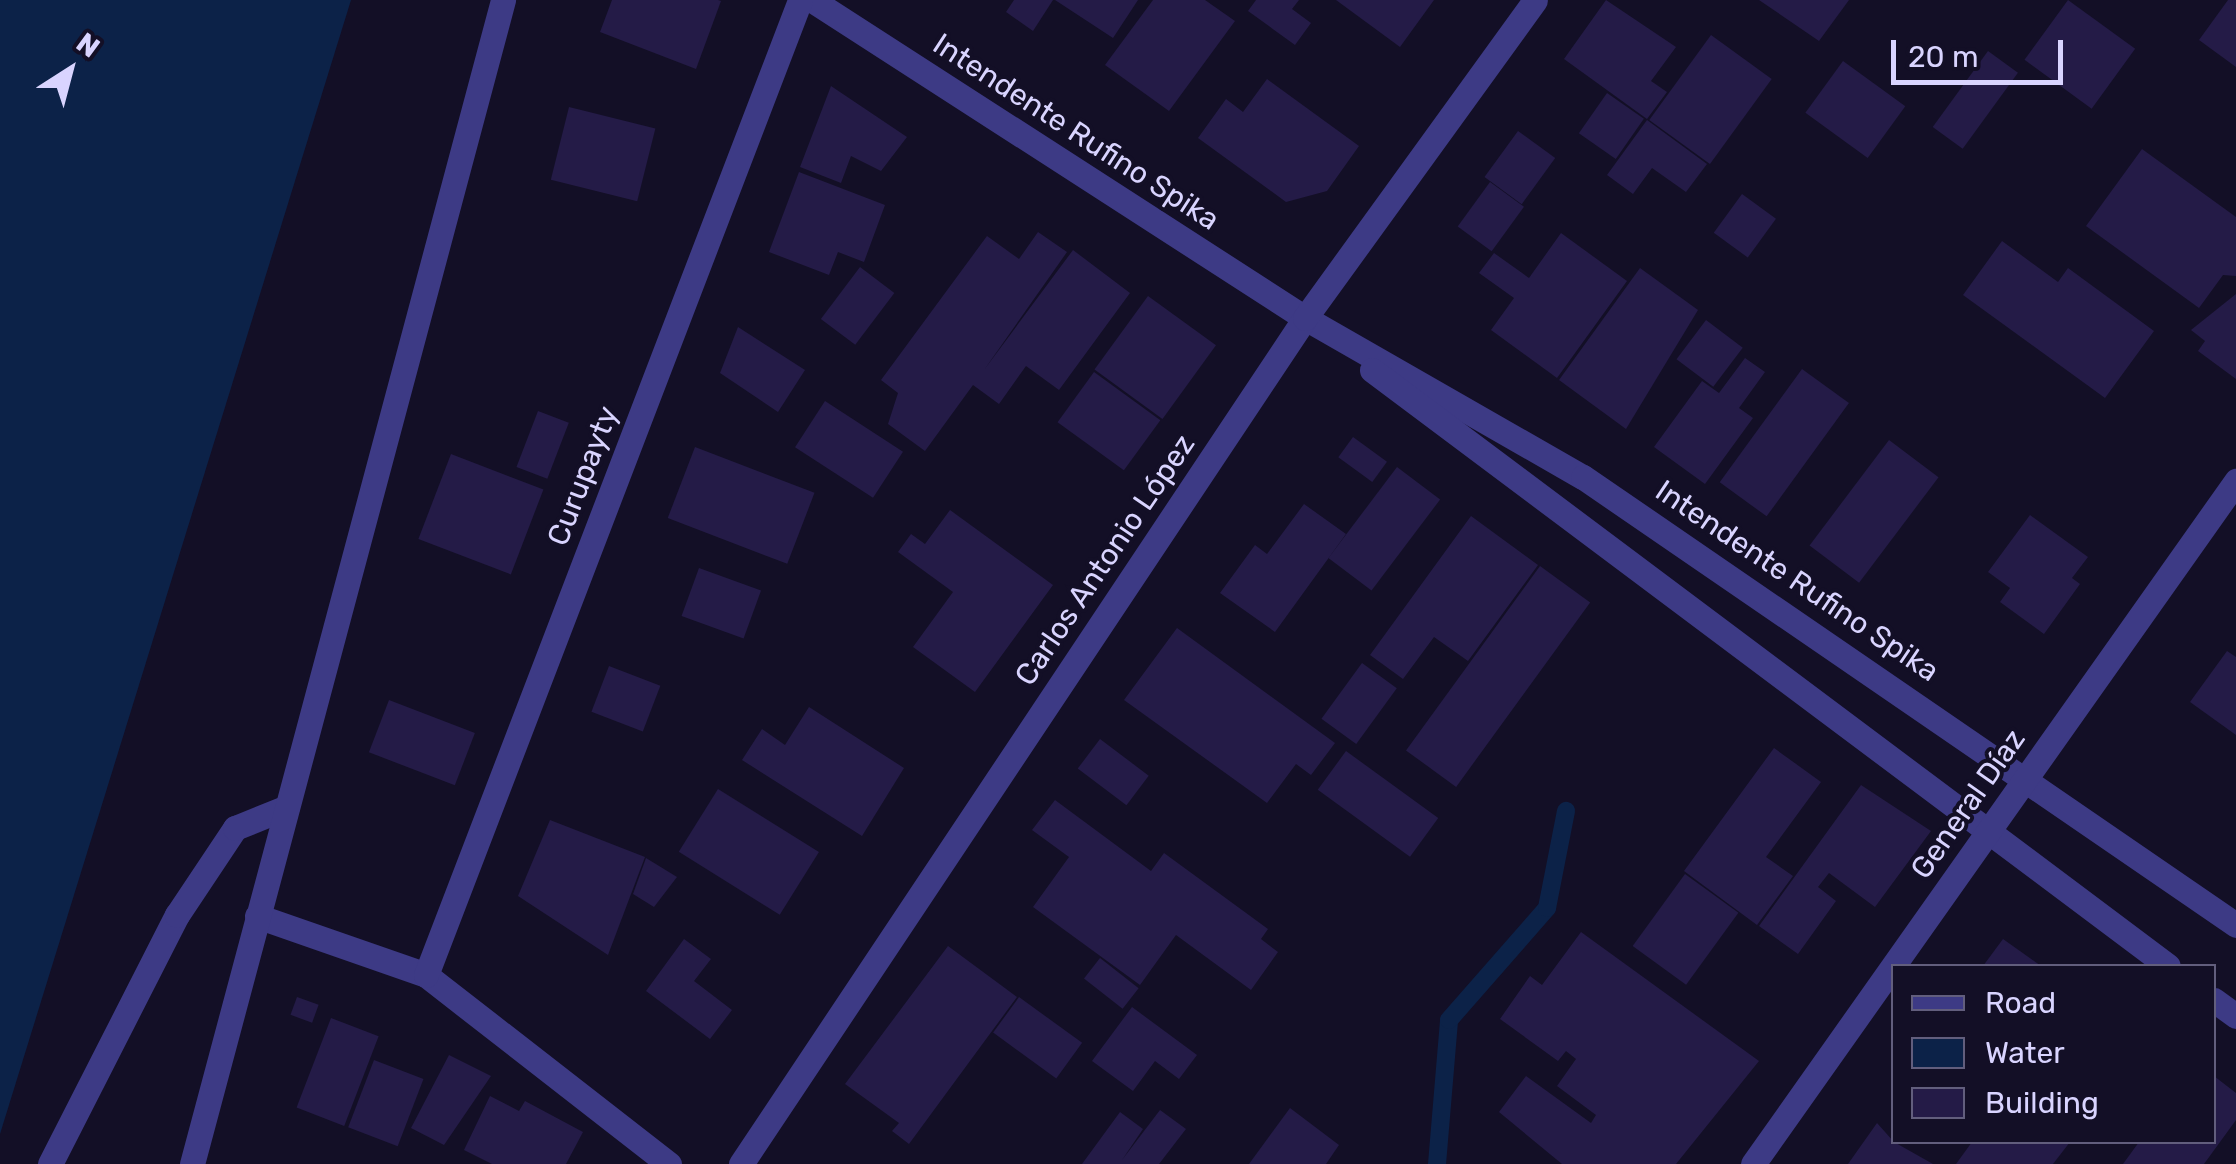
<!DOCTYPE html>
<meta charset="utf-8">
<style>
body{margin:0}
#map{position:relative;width:2236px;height:1164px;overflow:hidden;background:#130f26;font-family:Rubik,sans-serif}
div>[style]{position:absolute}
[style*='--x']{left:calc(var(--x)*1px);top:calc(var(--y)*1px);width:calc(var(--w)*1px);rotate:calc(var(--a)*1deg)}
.water>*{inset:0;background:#0c2248}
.stream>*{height:18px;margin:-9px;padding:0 9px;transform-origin:9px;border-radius:9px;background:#0c2248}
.building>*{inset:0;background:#241b47;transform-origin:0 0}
.minor>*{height:25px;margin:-12.5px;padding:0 12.5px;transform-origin:12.5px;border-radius:12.5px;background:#3d3a85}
span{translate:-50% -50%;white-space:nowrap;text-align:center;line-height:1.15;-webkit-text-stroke:8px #130f26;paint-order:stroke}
.street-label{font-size:30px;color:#d9d4ff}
.legend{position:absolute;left:1891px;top:964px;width:325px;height:180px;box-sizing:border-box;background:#130f26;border:2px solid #625e7d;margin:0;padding:12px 18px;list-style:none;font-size:30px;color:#d9d4ff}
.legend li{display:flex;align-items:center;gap:20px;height:50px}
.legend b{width:50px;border:2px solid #625e7d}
.north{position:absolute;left:20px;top:20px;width:100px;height:100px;-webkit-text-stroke:8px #130f26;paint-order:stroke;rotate:36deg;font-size:28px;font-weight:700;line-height:40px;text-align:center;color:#d9d4ff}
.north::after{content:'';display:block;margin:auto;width:35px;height:45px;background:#d9d4ff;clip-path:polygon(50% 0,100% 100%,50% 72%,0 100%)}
.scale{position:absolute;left:1891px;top:40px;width:172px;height:45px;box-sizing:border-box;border:5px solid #d9d4ff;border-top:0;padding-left:12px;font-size:30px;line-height:35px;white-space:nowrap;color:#d9d4ff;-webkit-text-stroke:8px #130f26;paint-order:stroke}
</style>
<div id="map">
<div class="water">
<div style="clip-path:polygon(0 0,351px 0,0 1134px)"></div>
</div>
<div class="stream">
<div style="--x:1437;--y:1164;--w:144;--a:-85.2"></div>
<div style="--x:1449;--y:1020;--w:149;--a:-48.8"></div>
<div style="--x:1547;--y:908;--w:99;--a:-78.9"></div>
</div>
<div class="building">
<div style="clip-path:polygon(612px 0,718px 0,721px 1px,696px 69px,600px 32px)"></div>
<div style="clip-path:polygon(1014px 0,1053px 0,1033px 31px,1006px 12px)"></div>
<div style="clip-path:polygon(1055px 0,1138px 0,1113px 38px)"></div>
<div style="clip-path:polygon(1153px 0,1205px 0,1235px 21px,1169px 111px,1105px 65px)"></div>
<div style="clip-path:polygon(1256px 0,1299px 0,1292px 9px,1311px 23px,1295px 45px,1248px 11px)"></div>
<div style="clip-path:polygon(1336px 0,1434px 0,1400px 47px)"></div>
<div style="clip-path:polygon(1606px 0,1676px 47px,1651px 81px,1667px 92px,1647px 119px,1564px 59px)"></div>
<div style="clip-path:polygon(1759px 0,1849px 0,1819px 41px)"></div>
<div style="left:2068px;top:0;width:83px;height:74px;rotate:36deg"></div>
<div style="clip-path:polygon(2228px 0,2236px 0,2236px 67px,2199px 40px)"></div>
<div style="left:1711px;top:35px;width:75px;height:105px;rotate:36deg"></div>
<div style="left:1988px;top:51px;width:37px;height:94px;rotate:36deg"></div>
<div style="left:1843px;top:61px;width:77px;height:64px;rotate:36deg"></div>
<div style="clip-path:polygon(1267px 79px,1359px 146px,1327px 191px,1286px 202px,1198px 138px,1226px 99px,1243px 112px)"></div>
<div style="clip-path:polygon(831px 86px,907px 137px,881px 171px,851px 156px,841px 183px,800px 167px)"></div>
<div style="left:1607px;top:93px;width:45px;height:49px;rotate:35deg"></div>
<div style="left:569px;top:107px;width:89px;height:75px;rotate:14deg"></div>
<div style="clip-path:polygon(1647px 120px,1707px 164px,1686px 192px,1652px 168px,1633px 194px,1607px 175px)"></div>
<div style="left:1518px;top:131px;width:46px;height:57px;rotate:36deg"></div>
<div style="clip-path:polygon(2142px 149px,2236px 217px,2236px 276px,2223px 275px,2199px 308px,2086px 226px)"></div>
<div style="clip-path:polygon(799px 172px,885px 205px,864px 262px,838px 252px,829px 275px,769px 252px)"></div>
<div style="left:1490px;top:182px;width:42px;height:55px;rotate:36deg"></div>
<div style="left:1742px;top:194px;width:42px;height:48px;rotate:36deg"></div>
<div style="clip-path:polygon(1038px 232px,1067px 252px,984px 370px,1073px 250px,1130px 293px,1059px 390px,1026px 366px,999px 404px,973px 385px,925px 451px,888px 424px,898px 393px,881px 380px,987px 236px,1019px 259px)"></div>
<div style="clip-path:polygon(1561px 233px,1627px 281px,1557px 378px,1491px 330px,1514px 298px,1479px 273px,1494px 253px,1529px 278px)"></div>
<div style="clip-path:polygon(2002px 241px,2058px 282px,2068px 268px,2154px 331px,2105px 398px,1963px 295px)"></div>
<div style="left:860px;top:267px;width:43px;height:65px;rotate:37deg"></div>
<div style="clip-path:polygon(1640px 268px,1698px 310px,1626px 429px,1559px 380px)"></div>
<div style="clip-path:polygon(2236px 294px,2236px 379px,2198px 351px,2205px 341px,2191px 330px)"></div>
<div style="left:1148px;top:296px;width:84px;height:91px;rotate:36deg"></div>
<div style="left:1706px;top:320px;width:46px;height:49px;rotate:37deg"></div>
<div style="clip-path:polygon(738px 327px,805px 370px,778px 412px,720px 373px)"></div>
<div style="clip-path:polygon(1745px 358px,1765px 372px,1739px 408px,1753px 418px,1705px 484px,1654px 447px,1702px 381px,1719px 393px)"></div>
<div style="left:1802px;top:369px;width:58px;height:140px;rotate:36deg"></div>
<div style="left:1094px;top:372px;width:82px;height:62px;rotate:36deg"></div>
<div style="left:825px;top:401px;width:93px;height:55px;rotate:33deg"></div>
<div style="left:538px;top:411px;width:33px;height:60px;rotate:21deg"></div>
<div style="left:1353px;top:437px;width:42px;height:25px;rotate:36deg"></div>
<div style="left:1889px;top:440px;width:62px;height:132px;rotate:37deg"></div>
<div style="left:695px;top:447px;width:128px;height:76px;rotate:21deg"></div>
<div style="left:451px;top:454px;width:99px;height:91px;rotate:21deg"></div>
<div style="left:1397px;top:467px;width:54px;height:114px;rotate:37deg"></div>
<div style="clip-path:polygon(1304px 504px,1346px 534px,1275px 632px,1220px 593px,1255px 545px,1267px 554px)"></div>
<div style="clip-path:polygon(950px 510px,1053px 585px,975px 692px,913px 647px,953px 592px,898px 552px,911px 534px,925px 544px)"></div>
<div style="clip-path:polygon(2030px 515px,2088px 557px,2072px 578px,2080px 584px,2044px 634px,2000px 602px,2010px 588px,1988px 572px)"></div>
<div style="clip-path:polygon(1471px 516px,1538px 565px,1468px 661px,1434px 637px,1403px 679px,1370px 655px)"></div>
<div style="left:1540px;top:566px;width:62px;height:228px;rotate:36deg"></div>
<div style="left:699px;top:568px;width:66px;height:51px;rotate:20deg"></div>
<div style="clip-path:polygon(1177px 628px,1335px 743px,1311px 775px,1296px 764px,1267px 803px,1124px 700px)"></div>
<div style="clip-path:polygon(2227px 651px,2236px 657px,2236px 735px,2190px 702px)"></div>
<div style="left:1362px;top:663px;width:43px;height:69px;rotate:36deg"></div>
<div style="left:609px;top:666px;width:55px;height:49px;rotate:21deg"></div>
<div style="left:389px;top:700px;width:92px;height:56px;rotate:21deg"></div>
<div style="clip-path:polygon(809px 707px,904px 768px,862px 836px,742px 760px,762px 729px,785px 745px)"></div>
<div style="left:1100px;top:739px;width:61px;height:37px;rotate:37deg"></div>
<div style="clip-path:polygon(1774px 748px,1821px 782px,1766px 857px,1793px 876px,1757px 925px,1684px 871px)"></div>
<div style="left:1346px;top:751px;width:114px;height:48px;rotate:36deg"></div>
<div style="clip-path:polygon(1861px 785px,1931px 831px,1875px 907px,1829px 873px,1818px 887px,1836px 901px,1798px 954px,1759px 926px)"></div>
<div style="left:718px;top:789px;width:119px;height:74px;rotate:32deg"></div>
<div style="clip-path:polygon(1055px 800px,1151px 871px,1164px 853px,1268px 929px,1261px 939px,1278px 952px,1251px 990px,1176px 935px,1140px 985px,1033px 907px,1069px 857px,1032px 830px)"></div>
<div style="clip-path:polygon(550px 820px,645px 857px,608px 955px,518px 896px)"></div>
<div style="clip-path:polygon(646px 858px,677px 877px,654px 907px,633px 894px)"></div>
<div style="left:1685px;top:874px;width:66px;height:89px;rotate:36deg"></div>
<div style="clip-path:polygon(1581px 932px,1759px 1061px,1676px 1164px,1562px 1164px,1499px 1112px,1526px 1076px,1591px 1123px,1596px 1115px,1557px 1086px,1576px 1059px,1566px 1051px,1558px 1061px,1500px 1019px,1530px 976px,1542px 985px)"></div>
<div style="clip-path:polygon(684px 939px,711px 959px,694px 981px,732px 1010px,710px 1039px,646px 991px)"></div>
<div style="clip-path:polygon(2003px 939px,2041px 966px,1983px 966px)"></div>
<div style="clip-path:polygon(948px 946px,1017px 997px,909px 1144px,892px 1131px,899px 1123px,845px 1084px)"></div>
<div style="left:1100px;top:958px;width:49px;height:26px;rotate:38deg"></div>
<div style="left:297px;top:997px;width:23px;height:19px;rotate:20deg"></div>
<div style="left:1019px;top:997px;width:78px;height:44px;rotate:36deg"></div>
<div style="clip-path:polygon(1132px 1007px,1197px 1055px,1179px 1079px,1155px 1061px,1133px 1091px,1092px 1061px)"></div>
<div style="left:331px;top:1018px;width:51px;height:96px;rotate:21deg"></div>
<div style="clip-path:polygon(449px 1055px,491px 1076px,444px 1145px,411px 1128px)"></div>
<div style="left:374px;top:1060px;width:53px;height:72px;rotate:21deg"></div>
<div style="clip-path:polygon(2214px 1076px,2236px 1093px,2236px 1120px,2204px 1164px,2123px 1164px,2139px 1142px,2214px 1142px)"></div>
<div style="clip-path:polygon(490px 1096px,519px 1111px,525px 1101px,583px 1132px,566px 1164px,492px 1164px,464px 1150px)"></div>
<div style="clip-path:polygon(1290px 1108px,1339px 1145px,1326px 1164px,1249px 1164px)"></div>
<div style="clip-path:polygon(1160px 1110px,1186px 1129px,1159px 1164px,1082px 1164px,1120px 1112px,1143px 1129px,1122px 1160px)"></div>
<div style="clip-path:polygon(1877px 1123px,1894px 1142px,1933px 1164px,1848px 1164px)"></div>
<div style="clip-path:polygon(1972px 1142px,2070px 1142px,2053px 1164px,1956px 1164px)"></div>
</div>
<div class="minor">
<div style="--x:812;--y:0;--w:587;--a:32.82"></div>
<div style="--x:1305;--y:318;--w:320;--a:29.8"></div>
<div style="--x:1583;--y:477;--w:792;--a:34.45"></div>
<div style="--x:1372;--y:370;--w:994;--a:36.82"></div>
<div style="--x:257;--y:916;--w:179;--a:19.2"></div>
<div style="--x:426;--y:975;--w:308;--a:37.9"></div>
<div style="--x:426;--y:975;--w:1044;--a:-69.01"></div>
<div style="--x:2214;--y:1000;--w:27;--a:36"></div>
<div style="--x:50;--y:1164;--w:280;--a:-63"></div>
<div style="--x:177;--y:915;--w:105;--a:-56.3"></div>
<div style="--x:235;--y:828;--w:56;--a:-22"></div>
<div style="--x:192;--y:1164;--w:1205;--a:-75.04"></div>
<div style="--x:741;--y:1164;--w:1017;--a:-56.31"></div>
<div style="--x:1305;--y:318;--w:392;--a:-54.1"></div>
<div style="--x:1753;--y:1164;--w:837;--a:-54.73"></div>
</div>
<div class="street-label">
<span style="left:1076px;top:132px;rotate:33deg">Intendente Rufino Spika</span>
<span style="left:583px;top:476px;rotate:-69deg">Curupayty</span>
<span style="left:1105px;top:560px;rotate:-56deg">Carlos Antonio López</span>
<span style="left:1797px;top:581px;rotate:34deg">Intendente Rufino Spika</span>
<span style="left:1968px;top:804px;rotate:-55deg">General Díaz</span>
</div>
<ul class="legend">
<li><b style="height:12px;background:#3d3a85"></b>Road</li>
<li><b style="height:28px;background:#0c2248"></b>Water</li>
<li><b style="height:28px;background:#241b47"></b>Building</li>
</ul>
<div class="north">N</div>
<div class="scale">20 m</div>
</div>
